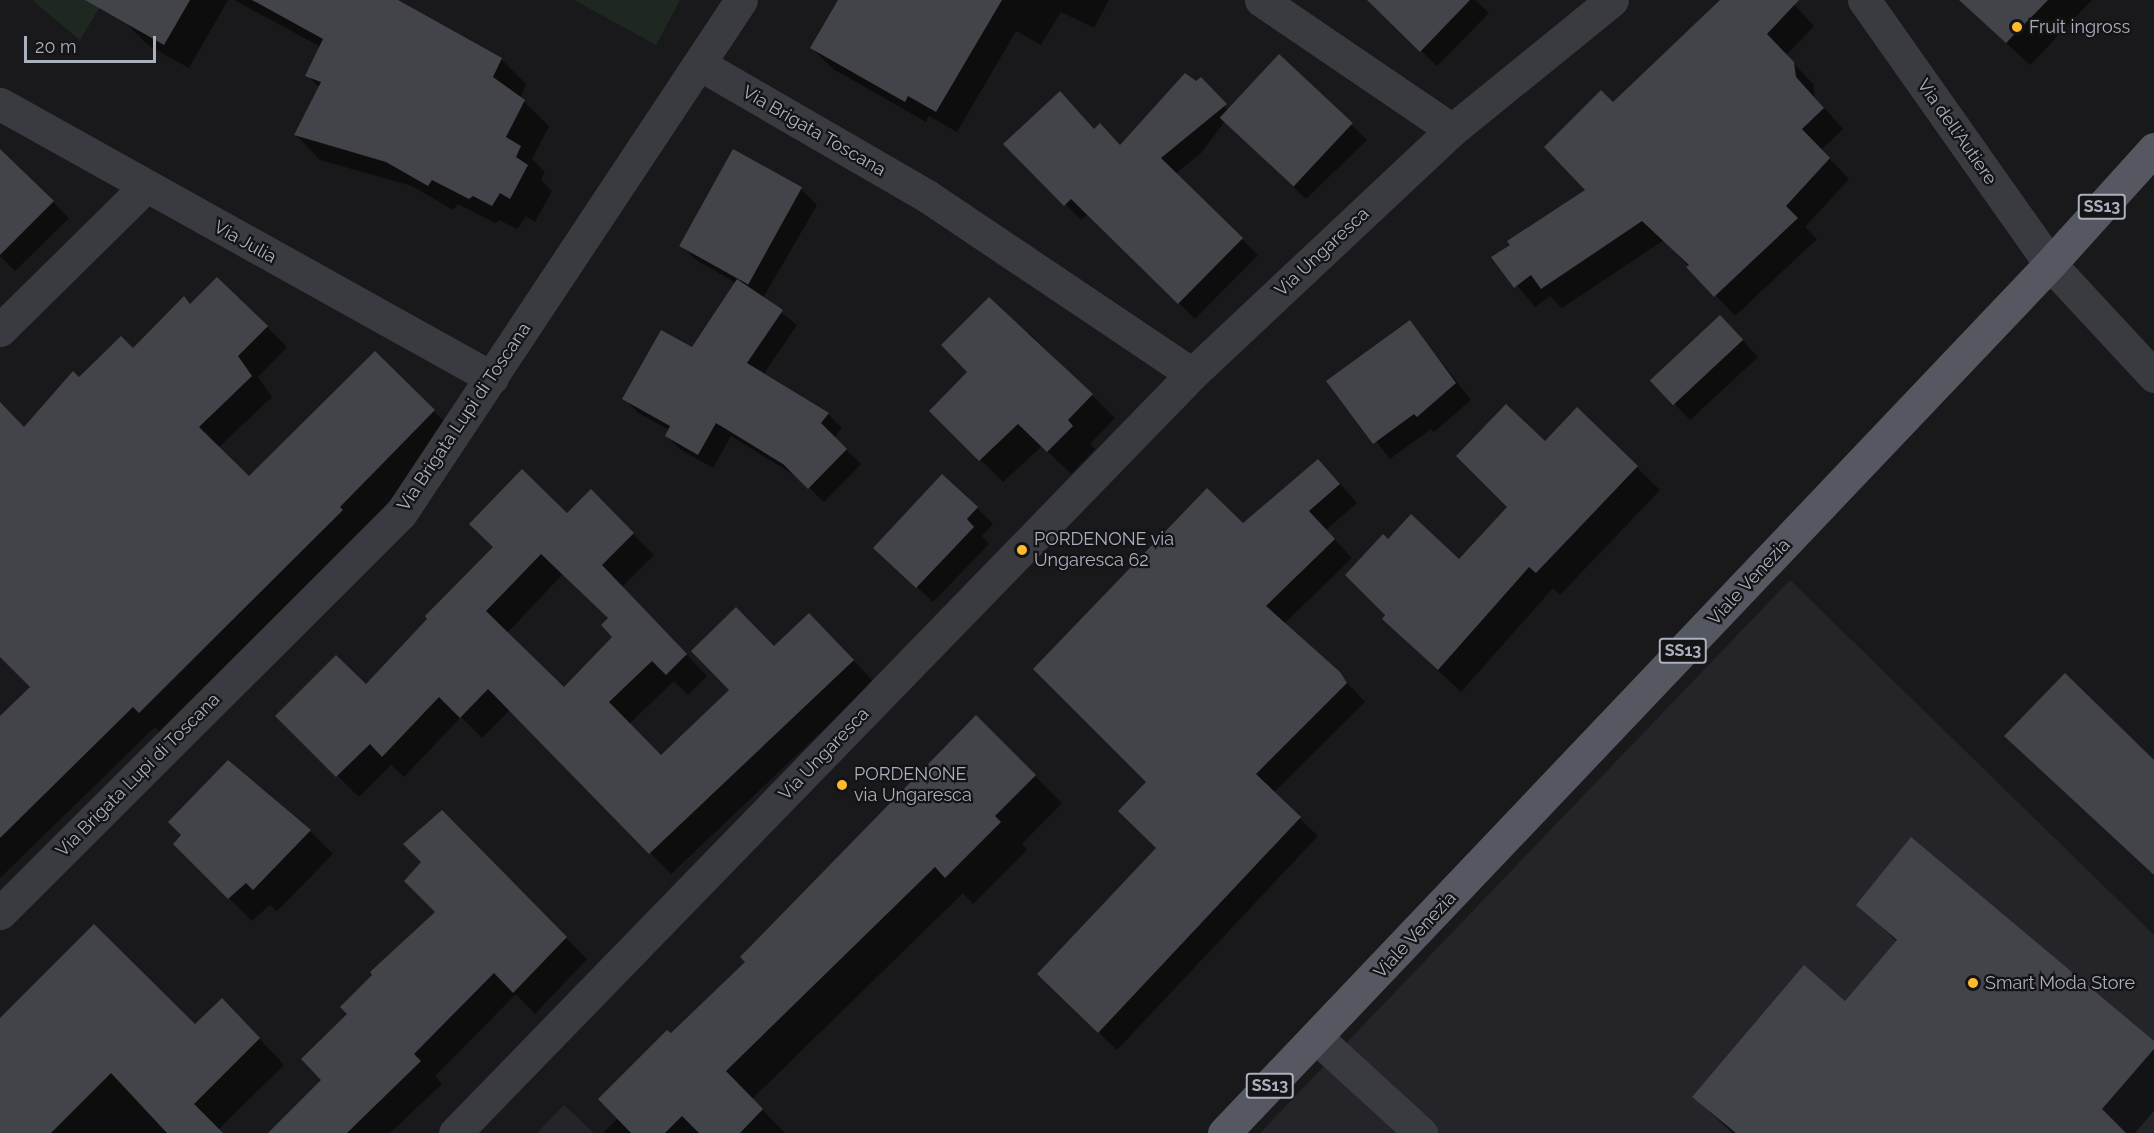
<!DOCTYPE html>
<style>
body{margin:0}
#map{position:relative;width:2154px;height:1133px;overflow:hidden;background:#19191c;font-family:Raleway,sans-serif}
div>[style]{position:absolute}
[style*='--x']{left:calc(var(--x)*1px);top:calc(var(--y)*1px);width:calc(var(--w)*1px);rotate:calc(var(--a)*1deg)}
.built>*{inset:0;background:#252529}
.green>*{inset:0;background:#1e2820}
.shadow>*{inset:0;background:#0007}
.building>*{inset:0;background:#434449;transform-origin:0 0}
.minor>*{height:33px;margin:-16.5px;padding:0 16.5px;transform-origin:16.5px;border-radius:16.5px;background:#3a3b41}
.primary>*{height:33px;margin:-16.5px;padding:0 16.5px;transform-origin:16.5px;border-radius:16.5px;background:#565861}
.dots>*{width:16px;height:16px;translate:-50% -50%;box-sizing:border-box;border:3px solid #141417;border-radius:50%}
span{translate:-50% -50%;white-space:nowrap;text-align:center;line-height:1.15;-webkit-text-stroke:4.5px #141417;paint-order:stroke}
.shield-label span{padding:2px 4px;background:#141417;border:2px solid;border-radius:4px;-webkit-text-stroke-width:0}
.shield-label{font-size:16px;color:#abb0bd;font-weight:700}
.poi-label{font-size:18px;color:#abb0bd}
.left{translate:0 -50%;text-align:left}
.street-label{font-size:18px;color:#abb0bd}
.scale{position:absolute;left:24px;top:36px;width:132px;height:27px;box-sizing:border-box;border:3px solid #abb0bd;border-top:0;padding-left:8px;font-size:18px;line-height:21px;white-space:nowrap;color:#abb0bd;-webkit-text-stroke:4px #141417;paint-order:stroke}
</style>
<div id="map">
<div class="built">
<div style="clip-path:polygon(1790px 580px,2154px 935px,2154px 1133px,1260px 1133px)"></div>
<div style="clip-path:polygon(564px 1105px,594px 1133px,537px 1133px)"></div>
</div>
<div class="green">
<div style="clip-path:polygon(32px 0,104px 0,80px 40px)"></div>
<div style="clip-path:polygon(574px 0,680px 0,656px 45px)"></div>
</div>
<div class="shadow">
<div style="clip-path:polygon(136px 0,228px 0,189px 68px,149px 46px,124px 21px)"></div>
<div style="clip-path:polygon(234px 0,394px 0,502px 60px,526px 84px,520px 98px,549px 126px,532px 159px,545px 172px,541px 180px,552px 191px,535px 222px,526px 216px,517px 229px,499px 220px,495px 223px,458px 204px,453px 210px,412px 186px,320px 160px,296px 135px,320px 88px,307px 75px,321px 47px)"></div>
<div style="clip-path:polygon(840px 0,1109px 0,1094px 28px,1061px 12px,1041px 45px,1016px 31px,957px 132px,929px 116px,926px 122px,833px 69px,812px 48px)"></div>
<div style="clip-path:polygon(1369px 0,1475px 0,1489px 13px,1437px 66px)"></div>
<div style="clip-path:polygon(1722px 0,1790px 0,1814px 26px,1786px 55px,1813px 84px,1815px 98px,1843px 129px,1821px 150px,1849px 179px,1805px 227px,1817px 239px,1735px 316px,1664px 240px,1562px 308px,1550px 296px,1535px 307px,1493px 257px,1587px 190px,1613px 104px)"></div>
<div style="clip-path:polygon(1961px 0,2092px 0,2030px 65px)"></div>
<div style="clip-path:polygon(1215px 97px,1231px 113px,1201px 153px,1175px 174px,1258px 255px,1195px 319px,1088px 214px,1081px 220px,1005px 144px,1095px 130px,1121px 147px)"></div>
<div style="clip-path:polygon(1351px 124px,1367px 140px,1306px 199px,1253px 148px)"></div>
<div style="clip-path:polygon(0 165px,53px 202px,69px 218px,15px 271px,0 256px)"></div>
<div style="clip-path:polygon(801px 189px,817px 205px,763px 298px,797px 325px,763px 375px,828px 414px,842px 428px,834px 438px,861px 464px,824px 502px,799px 478px,731px 436px,713px 468px,681px 450px,667px 436px,669px 430px,638px 413px,624px 398px,692px 349px,736px 283px,696px 260px,680px 244px)"></div>
<div style="clip-path:polygon(191px 306px,267px 327px,287px 347px,258px 377px,272px 397px,218px 448px,249px 478px,375px 353px,455px 432px,293px 602px,160px 732px,155px 727px,0 878px,0 718px,32px 687px,0 654px,0 427px,24px 429px,79px 379px,133px 350px)"></div>
<div style="clip-path:polygon(1410px 322px,1471px 400px,1434px 432px,1431px 429px,1390px 459px,1329px 381px)"></div>
<div style="clip-path:polygon(1029px 333px,1115px 418px,1090px 444px,1095px 449px,1071px 474px,1042px 446px,1003px 482px,931px 411px)"></div>
<div style="clip-path:polygon(1736px 333px,1758px 357px,1690px 420px,1652px 381px)"></div>
<div style="clip-path:polygon(1577px 409px,1660px 490px,1560px 595px,1553px 588px,1461px 692px,1384px 619px,1388px 541px,1459px 561px,1509px 507px,1545px 443px)"></div>
<div style="clip-path:polygon(1336px 479px,1357px 503px,1326px 530px,1352px 558px,1284px 624px,1338px 673px,1365px 702px,1273px 793px,1318px 836px,1117px 1050px,1057px 993px,1158px 849px,1148px 782px,1243px 525px)"></div>
<div style="clip-path:polygon(evenodd,591px 492px,654px 555px,622px 587px,707px 676px,688px 695px,674px 681px,629px 724px,661px 757px,774px 648px,830px 636px,874px 682px,671px 874px,510px 710px,482px 738px,461px 717px,404px 777px,391px 765px,359px 797px,277px 716px,366px 686px,591px 492px,563px 574px,609px 619px,615px 637px,564px 689px,507px 633px,563px 574px)"></div>
<div style="clip-path:polygon(977px 508px,993px 524px,982px 536px,989px 544px,933px 602px,891px 563px)"></div>
<div style="clip-path:polygon(976px 717px,1062px 803px,1022px 844px,1027px 850px,973px 904px,963px 893px,752px 1099px,785px 1133px,603px 1133px,618px 1118px,671px 1035px,747px 962px)"></div>
<div style="clip-path:polygon(442px 812px,587px 959px,535px 1014px,516px 994px,435px 1076px,442px 1084px,390px 1133px,270px 1133px,324px 1080px,349px 1014px,437px 912px,423px 862px)"></div>
<div style="clip-path:polygon(310px 831px,333px 854px,277px 911px,270px 905px,252px 921px,175px 844px)"></div>
<div style="clip-path:polygon(1858px 904px,2154px 1043px,2154px 1111px,2135px 1133px,1732px 1133px,1694px 1097px,1845px 1003px,1897px 942px)"></div>
<div style="clip-path:polygon(94px 926px,195px 1026px,247px 1025px,284px 1065px,218px 1130px,221px 1133px,0 1133px,0 1018px)"></div>
</div>
<div class="building">
<div style="clip-path:polygon(85px 0,190px 0,164px 45px)"></div>
<div style="clip-path:polygon(252px 0,398px 0,502px 58px,493px 77px,525px 100px,506px 137px,521px 146px,516px 157px,528px 165px,510px 199px,500px 193px,492px 206px,473px 196px,469px 199px,432px 180px,428px 186px,386px 162px,294px 135px,321px 82px,305px 76px,323px 39px)"></div>
<div style="clip-path:polygon(838px 0,1002px 0,936px 112px,908px 96px,905px 102px,810px 48px)"></div>
<div style="clip-path:polygon(1367px 0,1470px 0,1420px 52px)"></div>
<div style="clip-path:polygon(1720px 0,1799px 0,1767px 34px,1794px 62px,1796px 77px,1824px 108px,1802px 129px,1830px 158px,1786px 206px,1798px 218px,1714px 297px,1686px 267px,1689px 265px,1642px 221px,1541px 289px,1531px 275px,1514px 288px,1491px 257px,1510px 245px,1507px 241px,1585px 190px,1544px 147px,1601px 90px,1613px 102px)"></div>
<div style="clip-path:polygon(1959px 0,2048px 0,2006px 43px)"></div>
<div style="left:1279px;top:54px;width:101px;height:87px;rotate:43deg"></div>
<div style="clip-path:polygon(1185px 73px,1196px 81px,1201px 77px,1227px 104px,1161px 158px,1243px 238px,1178px 304px,1071px 199px,1064px 206px,1003px 144px,1060px 91px,1094px 129px,1100px 123px,1120px 145px)"></div>
<div style="clip-path:polygon(0 149px,54px 201px,0 255px)"></div>
<div style="left:733px;top:149px;width:79px;height:111px;rotate:29deg"></div>
<div style="clip-path:polygon(217px 277px,268px 326px,238px 356px,252px 376px,199px 427px,249px 476px,375px 351px,435px 410px,340px 507px,343px 510px,139px 713px,133px 707px,0 838px,0 716px,30px 687px,0 657px,0 402px,24px 427px,73px 371px,79px 377px,121px 336px,133px 348px,184px 296px,190px 304px)"></div>
<div style="clip-path:polygon(737px 279px,783px 310px,747px 363px,829px 413px,821px 423px,847px 449px,808px 489px,783px 464px,716px 423px,698px 455px,665px 436px,670px 426px,622px 399px,661px 330px,692px 347px)"></div>
<div style="clip-path:polygon(989px 297px,1093px 394px,1068px 420px,1073px 426px,1047px 452px,1018px 424px,979px 461px,929px 411px,967px 372px,941px 345px)"></div>
<div style="left:1720px;top:315px;width:34px;height:96px;rotate:47deg"></div>
<div style="clip-path:polygon(1410px 320px,1456px 383px,1417px 417px,1414px 414px,1373px 444px,1326px 381px)"></div>
<div style="clip-path:polygon(1506px 404px,1545px 441px,1577px 407px,1638px 466px,1536px 573px,1529px 567px,1438px 670px,1382px 619px,1385px 615px,1345px 575px,1383px 534px,1388px 539px,1411px 514px,1459px 559px,1507px 507px,1456px 456px)"></div>
<div style="clip-path:polygon(1318px 459px,1340px 484px,1309px 511px,1335px 539px,1266px 606px,1340px 672px,1347px 683px,1256px 774px,1301px 817px,1098px 1033px,1037px 974px,1156px 848px,1118px 811px,1146px 782px,1033px 669px,1207px 488px,1243px 523px)"></div>
<div style="clip-path:polygon(evenodd,522px 469px,567px 513px,591px 489px,634px 533px,602px 565px,687px 654px,666px 675px,652px 661px,609px 702px,661px 755px,729px 690px,691px 651px,736px 607px,774px 646px,809px 613px,854px 660px,649px 854px,488px 689px,460px 718px,439px 697px,382px 757px,370px 744px,336px 777px,275px 716px,336px 655px,366px 684px,427px 619px,425px 616px,493px 547px,469px 524px,522px 469px,541px 554px,608px 618px,601px 625px,612px 637px,564px 687px,486px 611px,541px 554px)"></div>
<div style="clip-path:polygon(942px 474px,978px 507px,967px 519px,974px 527px,916px 588px,873px 548px)"></div>
<div style="clip-path:polygon(2065px 673px,2154px 760px,2154px 875px,2004px 736px)"></div>
<div style="clip-path:polygon(976px 715px,1036px 775px,995px 816px,1001px 822px,945px 878px,935px 867px,726px 1071px,763px 1109px,740px 1133px,699px 1133px,682px 1116px,665px 1133px,631px 1133px,598px 1099px,667px 1030px,671px 1033px,745px 962px,740px 957px)"></div>
<div style="clip-path:polygon(228px 760px,311px 830px,253px 890px,246px 883px,228px 899px,173px 844px,181px 835px,168px 822px)"></div>
<div style="clip-path:polygon(442px 810px,567px 937px,513px 993px,494px 973px,414px 1054px,421px 1061px,347px 1133px,268px 1133px,321px 1080px,301px 1059px,347px 1014px,340px 1007px,372px 975px,370px 972px,435px 912px,404px 881px,421px 862px,403px 844px)"></div>
<div style="clip-path:polygon(1911px 837px,2154px 1041px,2154px 1049px,2102px 1109px,2126px 1133px,1736px 1133px,1692px 1097px,1804px 965px,1845px 1001px,1897px 940px,1856px 905px)"></div>
<div style="clip-path:polygon(94px 924px,195px 1024px,222px 998px,260px 1038px,194px 1104px,223px 1133px,167px 1133px,111px 1073px,51px 1133px,0 1133px,0 1018px)"></div>
</div>
<div class="minor">
<div style="--x:1261;--y:0;--w:231;--a:34.2"></div>
<div style="--x:1864;--y:0;--w:323;--a:54.8"></div>
<div style="--x:2050;--y:264;--w:153;--a:47.1"></div>
<div style="--x:701;--y:65;--w:261;--a:30.1"></div>
<div style="--x:927;--y:196;--w:319;--a:33.9"></div>
<div style="--x:0;--y:104;--w:563;--a:29.11"></div>
<div style="--x:0;--y:330;--w:204;--a:-44.6"></div>
<div style="--x:0;--y:913;--w:566;--a:-44.93"></div>
<div style="--x:401;--y:513;--w:615;--a:-56.46"></div>
<div style="--x:1317;--y:1038;--w:141;--a:42.4"></div>
<div style="--x:455;--y:1133;--w:1058;--a:-45.84"></div>
<div style="--x:1192;--y:374;--w:357;--a:-43.2"></div>
<div style="--x:1452;--y:130;--w:206;--a:-39.1"></div>
</div>
<div class="primary">
<div style="--x:1224;--y:1133;--w:1199;--a:-46.45"></div>
<div style="--x:2050;--y:264;--w:155;--a:-47.9"></div>
</div>
<div class="dots">
<div style="left:2017px;top:27px;background:#ffbb2e"></div>
<div style="left:1022px;top:550px;background:#ffbb2e"></div>
<div style="left:842px;top:785px;background:#ffbb2e"></div>
<div style="left:1973px;top:983px;background:#ffbb2e"></div>
</div>
<div class="shield-label">
<span style="left:2102px;top:207px">SS13</span>
<span style="left:1683px;top:651px">SS13</span>
<span style="left:1270px;top:1086px">SS13</span>
</div>
<div class="poi-label">
<span class="left" style="left:2029px;top:27px">Fruit ingross</span>
<span class="left" style="left:1034px;top:550px">PORDENONE via<br>Ungaresca 62</span>
<span class="left" style="left:854px;top:785px">PORDENONE<br>via Ungaresca</span>
<span class="left" style="left:1985px;top:983px">Smart Moda Store</span>
</div>
<div class="street-label">
<span style="left:814px;top:131px;rotate:30deg">Via Brigata Toscana</span>
<span style="left:1957px;top:132px;rotate:55deg">Via dell'Autiere</span>
<span style="left:245px;top:242px;rotate:29deg">Via Julia</span>
<span style="left:1322px;top:252px;rotate:-43deg">Via Ungaresca</span>
<span style="left:464px;top:417px;rotate:-56deg">Via Brigata Lupi di Toscana</span>
<span style="left:1749px;top:582px;rotate:-47deg">Viale Venezia</span>
<span style="left:824px;top:754px;rotate:-46deg">Via Ungaresca</span>
<span style="left:138px;top:775px;rotate:-45deg">Via Brigata Lupi di Toscana</span>
<span style="left:1415px;top:935px;rotate:-47deg">Viale Venezia</span>
</div>
<div class="scale">20 m</div>
</div>
